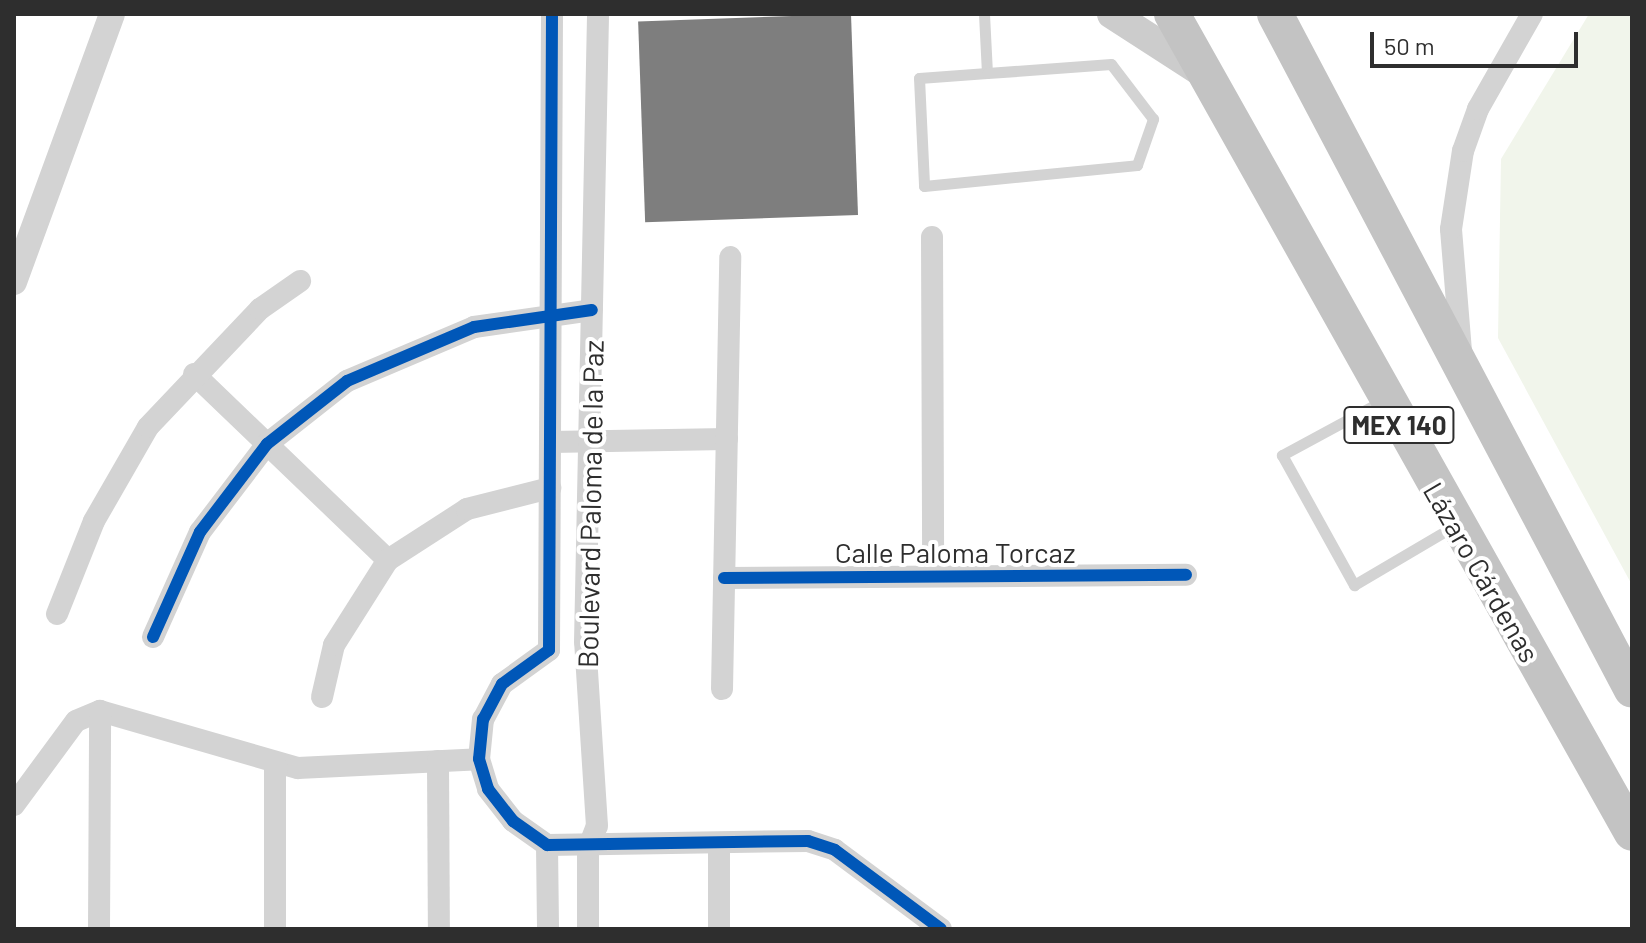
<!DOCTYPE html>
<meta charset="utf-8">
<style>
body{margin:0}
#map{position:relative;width:1646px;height:943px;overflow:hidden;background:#fff;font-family:Barlow,sans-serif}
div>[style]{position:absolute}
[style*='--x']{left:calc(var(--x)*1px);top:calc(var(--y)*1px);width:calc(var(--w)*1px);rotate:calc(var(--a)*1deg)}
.green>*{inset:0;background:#f1f5eb}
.building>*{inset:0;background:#7e7e7e;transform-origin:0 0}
.service>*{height:11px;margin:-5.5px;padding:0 5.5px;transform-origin:5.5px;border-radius:5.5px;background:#d3d3d3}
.minor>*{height:22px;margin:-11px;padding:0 11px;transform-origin:11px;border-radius:11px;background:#d3d3d3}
.tertiary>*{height:26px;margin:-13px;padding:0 13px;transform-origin:13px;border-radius:13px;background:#d3d3d3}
.secondary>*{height:30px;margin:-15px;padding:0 15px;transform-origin:15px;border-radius:15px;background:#ccc}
.trunk>*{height:36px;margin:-18px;padding:0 18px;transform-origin:18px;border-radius:18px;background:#c3c3c3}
.cycleway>*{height:12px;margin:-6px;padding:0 6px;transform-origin:6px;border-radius:6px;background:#0057b8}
span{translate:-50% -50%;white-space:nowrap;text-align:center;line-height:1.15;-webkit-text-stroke:8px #fff;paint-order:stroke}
.shield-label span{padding:2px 6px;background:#fff;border:2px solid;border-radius:6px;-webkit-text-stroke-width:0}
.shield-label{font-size:26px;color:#2e2e2e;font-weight:700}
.street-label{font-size:28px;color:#2e2e2e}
.frame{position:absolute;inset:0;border:16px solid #2e2e2e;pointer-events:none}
.scale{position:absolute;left:1370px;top:32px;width:208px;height:36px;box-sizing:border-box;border:4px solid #2e2e2e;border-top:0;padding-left:10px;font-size:24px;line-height:28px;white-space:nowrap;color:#2e2e2e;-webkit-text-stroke:6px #fff;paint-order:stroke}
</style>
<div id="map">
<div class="green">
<div style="clip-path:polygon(1589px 14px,1632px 14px,1632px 585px,1498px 338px,1501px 159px)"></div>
</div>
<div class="building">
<div style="left:851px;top:14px;width:201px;height:213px;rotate:88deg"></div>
</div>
<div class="service">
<div style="--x:984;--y:14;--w:59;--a:87.1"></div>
<div style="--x:987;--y:73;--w:68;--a:175.8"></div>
<div style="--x:919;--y:78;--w:108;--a:87.3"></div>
<div style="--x:924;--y:186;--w:214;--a:-5.6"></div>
<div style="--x:1137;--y:165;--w:49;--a:-70.8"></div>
<div style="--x:1153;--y:119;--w:69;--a:-127.4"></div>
<div style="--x:1111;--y:64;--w:124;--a:175.8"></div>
<div style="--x:1382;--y:401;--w:114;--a:151.6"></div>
<div style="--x:1282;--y:455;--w:149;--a:61"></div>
<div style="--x:1354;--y:585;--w:116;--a:-30.5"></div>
</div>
<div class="minor">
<div style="--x:552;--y:14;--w:636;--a:90.27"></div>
<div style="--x:549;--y:650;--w:58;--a:144.1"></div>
<div style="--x:502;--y:684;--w:40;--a:118"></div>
<div style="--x:483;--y:719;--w:40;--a:95.7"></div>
<div style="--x:479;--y:759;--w:31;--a:73"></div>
<div style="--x:488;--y:789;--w:41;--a:52"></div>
<div style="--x:513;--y:821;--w:42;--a:35.2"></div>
<div style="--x:547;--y:845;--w:261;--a:-0.9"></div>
<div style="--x:808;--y:841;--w:28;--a:18"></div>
<div style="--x:835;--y:850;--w:132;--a:36.7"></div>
<div style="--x:932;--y:237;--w:339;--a:89.8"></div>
<div style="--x:1461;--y:351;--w:122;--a:-94.7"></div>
<div style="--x:1451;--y:229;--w:79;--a:-81.3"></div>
<div style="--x:1463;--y:151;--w:45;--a:-70.3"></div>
<div style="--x:1478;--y:109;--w:109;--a:-60.4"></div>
<div style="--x:194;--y:374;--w:269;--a:43.8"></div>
<div style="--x:551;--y:442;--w:176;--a:-1"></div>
<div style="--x:724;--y:578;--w:462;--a:-0.4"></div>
<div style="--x:57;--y:614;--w:100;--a:-68.3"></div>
<div style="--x:94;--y:521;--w:108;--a:-60.1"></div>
<div style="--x:148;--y:427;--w:163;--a:-46.5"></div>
<div style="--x:260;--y:309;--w:49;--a:-35"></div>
<div style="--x:153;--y:637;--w:115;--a:-65.9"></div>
<div style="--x:200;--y:532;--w:111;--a:-52.7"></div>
<div style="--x:267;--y:444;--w:102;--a:-38.2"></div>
<div style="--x:347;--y:381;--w:138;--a:-23"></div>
<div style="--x:474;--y:327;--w:119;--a:-8.2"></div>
<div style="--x:722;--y:689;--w:432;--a:-88.9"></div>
<div style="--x:322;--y:697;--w:53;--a:-77"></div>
<div style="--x:334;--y:645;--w:101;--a:-57.6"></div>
<div style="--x:388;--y:560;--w:94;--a:-32.8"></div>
<div style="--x:467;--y:509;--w:86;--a:-14.2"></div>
<div style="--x:100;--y:711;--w:206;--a:16.1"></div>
<div style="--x:298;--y:768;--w:181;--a:-2.8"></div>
<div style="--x:438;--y:761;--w:168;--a:89.7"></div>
<div style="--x:14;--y:805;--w:104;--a:-53.6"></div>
<div style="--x:76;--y:721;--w:26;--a:-23"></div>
<div style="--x:547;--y:845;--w:84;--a:89.3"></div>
<div style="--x:99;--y:929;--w:218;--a:-89.7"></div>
<div style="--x:275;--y:929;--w:166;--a:-90"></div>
<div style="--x:588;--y:929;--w:80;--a:-90"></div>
<div style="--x:588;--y:849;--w:25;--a:-69"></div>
<div style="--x:597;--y:826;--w:184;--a:-93.7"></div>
<div style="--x:585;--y:642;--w:628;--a:-88.81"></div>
<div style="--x:719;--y:929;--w:82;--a:-90"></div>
</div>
<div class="tertiary">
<div style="--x:14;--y:282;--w:285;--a:-69.9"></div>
</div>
<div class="secondary">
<div style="--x:1112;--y:14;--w:111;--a:32.8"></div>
</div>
<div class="trunk">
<div style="--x:1172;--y:14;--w:939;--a:60.68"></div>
<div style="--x:1275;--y:14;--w:764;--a:62.16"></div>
</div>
<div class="cycleway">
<div style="--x:552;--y:14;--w:636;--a:90.27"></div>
<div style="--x:549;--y:650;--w:58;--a:144.1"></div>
<div style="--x:502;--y:684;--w:40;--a:118"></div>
<div style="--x:483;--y:719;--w:40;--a:95.7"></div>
<div style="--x:479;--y:759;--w:31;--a:73"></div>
<div style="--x:488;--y:789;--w:41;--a:52"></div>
<div style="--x:513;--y:821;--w:42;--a:35.2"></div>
<div style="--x:547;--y:845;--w:261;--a:-0.9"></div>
<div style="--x:808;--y:841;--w:28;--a:18"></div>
<div style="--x:835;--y:850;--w:132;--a:36.7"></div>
<div style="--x:724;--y:578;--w:462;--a:-0.4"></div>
<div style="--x:153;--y:637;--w:115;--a:-65.9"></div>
<div style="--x:200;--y:532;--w:111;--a:-52.7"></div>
<div style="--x:267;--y:444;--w:102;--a:-38.2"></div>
<div style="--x:347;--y:381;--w:138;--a:-23"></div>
<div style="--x:474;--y:327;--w:119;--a:-8.2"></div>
</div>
<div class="shield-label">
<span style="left:1399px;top:425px">MEX 140</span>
</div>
<div class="street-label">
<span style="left:590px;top:504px;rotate:-89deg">Boulevard Paloma de la Paz</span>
<span style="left:955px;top:552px">Calle Paloma Torcaz</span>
<span style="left:1482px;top:572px;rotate:60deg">Lázaro Cárdenas</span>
</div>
<div class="frame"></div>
<div class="scale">50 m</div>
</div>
